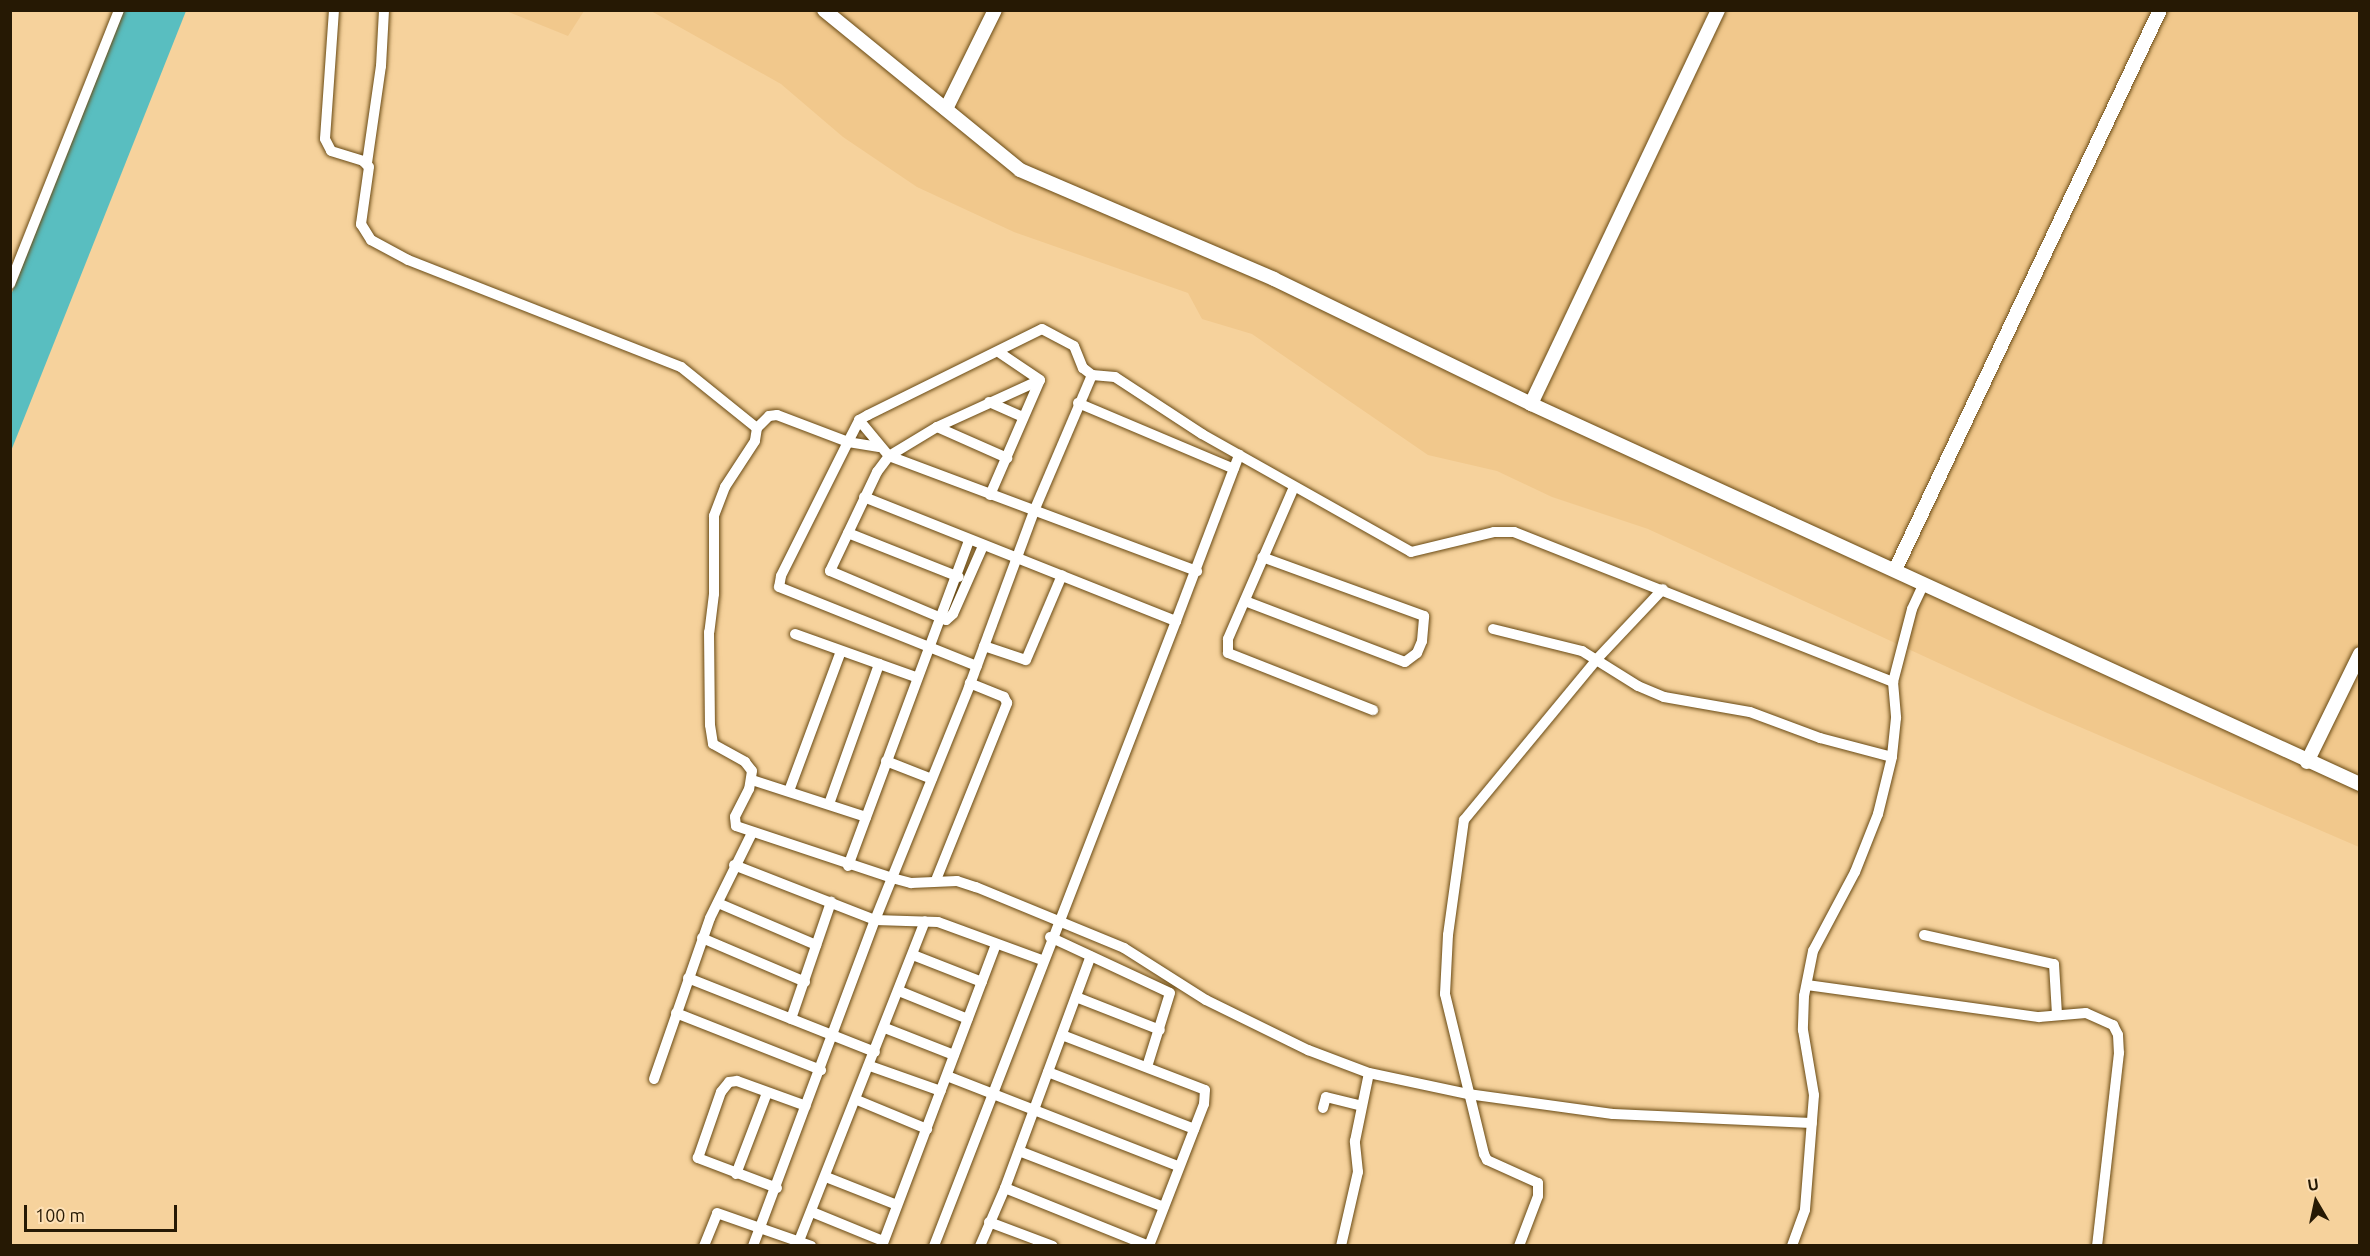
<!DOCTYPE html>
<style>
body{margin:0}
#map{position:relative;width:2370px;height:1256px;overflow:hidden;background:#f6d29c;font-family:Ubuntu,sans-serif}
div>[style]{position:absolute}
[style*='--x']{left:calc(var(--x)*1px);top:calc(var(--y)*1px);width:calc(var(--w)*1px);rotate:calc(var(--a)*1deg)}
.built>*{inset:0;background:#f1c88c}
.water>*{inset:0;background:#59bec0}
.roads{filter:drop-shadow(0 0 2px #694a14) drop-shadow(0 0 2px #694a14)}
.minor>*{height:10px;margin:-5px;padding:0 5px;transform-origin:5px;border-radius:5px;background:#fff}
.tertiary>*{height:14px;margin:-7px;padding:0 7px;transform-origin:7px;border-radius:7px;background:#fff}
span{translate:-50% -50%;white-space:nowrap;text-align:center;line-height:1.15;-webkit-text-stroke:4.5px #fde0b6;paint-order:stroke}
.frame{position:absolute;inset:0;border:12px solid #261904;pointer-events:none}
.north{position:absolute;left:2286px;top:1172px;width:60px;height:60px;-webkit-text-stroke:4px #fde0b6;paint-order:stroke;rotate:351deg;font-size:16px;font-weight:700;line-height:24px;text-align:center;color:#261904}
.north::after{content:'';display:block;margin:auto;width:21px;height:27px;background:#261904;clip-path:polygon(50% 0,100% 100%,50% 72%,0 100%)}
.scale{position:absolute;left:24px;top:1205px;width:153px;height:27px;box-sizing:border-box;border:3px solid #261904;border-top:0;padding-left:8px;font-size:18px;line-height:21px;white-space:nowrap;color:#261904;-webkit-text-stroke:4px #fde0b6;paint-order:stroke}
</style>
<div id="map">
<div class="built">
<div style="clip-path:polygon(506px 11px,584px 11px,568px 36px)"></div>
<div style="clip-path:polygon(651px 11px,2359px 11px,2359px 847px,2045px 712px,1648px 529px,1552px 497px,1497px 471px,1428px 455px,1252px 334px,1202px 319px,1188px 293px,1014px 232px,917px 187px,843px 137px,781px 84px)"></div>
</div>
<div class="water">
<div style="clip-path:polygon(122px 11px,186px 11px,11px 451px,11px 295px)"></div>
</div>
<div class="roads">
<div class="minor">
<div style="--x:334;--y:10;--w:129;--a:94"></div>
<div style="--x:325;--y:139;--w:13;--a:63"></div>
<div style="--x:331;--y:151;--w:34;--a:17"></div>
<div style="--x:363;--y:161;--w:8;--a:45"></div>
<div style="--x:369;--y:167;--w:58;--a:98"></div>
<div style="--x:361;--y:224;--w:19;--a:58"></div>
<div style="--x:371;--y:240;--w:42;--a:28.4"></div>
<div style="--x:408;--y:260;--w:293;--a:21.4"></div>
<div style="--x:681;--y:367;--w:97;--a:38.8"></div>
<div style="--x:757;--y:428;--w:13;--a:99"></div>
<div style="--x:755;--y:441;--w:55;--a:123.1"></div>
<div style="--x:725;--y:487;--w:31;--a:111"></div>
<div style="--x:714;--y:516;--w:78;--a:90"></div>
<div style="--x:714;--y:594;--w:38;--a:97"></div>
<div style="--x:709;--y:632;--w:93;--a:89.4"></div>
<div style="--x:710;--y:725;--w:19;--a:81"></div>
<div style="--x:713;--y:744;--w:37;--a:29"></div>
<div style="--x:745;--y:762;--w:11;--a:52"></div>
<div style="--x:752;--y:771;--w:18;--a:99"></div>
<div style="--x:749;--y:789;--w:31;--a:117"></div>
<div style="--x:735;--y:817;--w:9;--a:84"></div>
<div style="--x:736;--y:826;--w:164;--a:18.4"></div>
<div style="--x:892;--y:878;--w:20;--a:15"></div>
<div style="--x:911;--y:883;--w:46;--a:-2.5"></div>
<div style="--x:957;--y:881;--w:20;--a:18"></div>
<div style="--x:976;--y:887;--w:160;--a:22.4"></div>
<div style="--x:1124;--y:948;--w:97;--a:32.4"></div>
<div style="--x:1206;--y:1000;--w:114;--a:26.1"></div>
<div style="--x:1308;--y:1050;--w:65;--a:20.7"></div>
<div style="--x:1369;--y:1073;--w:101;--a:12"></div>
<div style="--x:1468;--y:1094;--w:146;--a:7.9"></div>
<div style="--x:1613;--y:1114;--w:199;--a:2.6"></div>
<div style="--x:367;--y:163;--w:98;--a:-81.8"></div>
<div style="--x:381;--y:66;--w:56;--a:-86.9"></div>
<div style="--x:10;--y:284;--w:295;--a:-68.3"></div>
<div style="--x:989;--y:402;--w:37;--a:24"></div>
<div style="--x:1078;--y:403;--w:169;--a:22.9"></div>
<div style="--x:859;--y:420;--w:47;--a:50.2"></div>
<div style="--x:889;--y:456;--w:329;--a:20.5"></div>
<div style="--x:937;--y:427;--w:77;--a:23.9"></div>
<div style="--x:757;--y:428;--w:17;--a:-45"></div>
<div style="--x:769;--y:416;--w:8;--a:-7"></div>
<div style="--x:777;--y:415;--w:76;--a:20.8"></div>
<div style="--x:848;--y:442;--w:25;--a:-63"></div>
<div style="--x:859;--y:420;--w:10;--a:-29"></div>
<div style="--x:868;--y:415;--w:194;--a:-26.3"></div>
<div style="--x:1042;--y:329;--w:36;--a:28"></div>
<div style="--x:1074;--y:346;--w:24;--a:68"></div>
<div style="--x:1083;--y:368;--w:11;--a:38"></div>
<div style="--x:1092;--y:375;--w:23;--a:5"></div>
<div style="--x:1115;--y:377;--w:104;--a:33.2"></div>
<div style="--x:1202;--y:434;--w:240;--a:29.4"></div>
<div style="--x:1411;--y:552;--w:85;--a:-13.5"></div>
<div style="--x:1494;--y:532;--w:20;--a:0"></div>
<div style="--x:1514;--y:532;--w:408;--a:21.6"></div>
<div style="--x:1893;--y:682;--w:36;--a:85"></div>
<div style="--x:1896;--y:718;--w:39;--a:96"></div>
<div style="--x:1892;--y:757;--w:59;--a:103.8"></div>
<div style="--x:1878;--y:814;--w:62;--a:111.6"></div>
<div style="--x:1855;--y:872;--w:89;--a:118"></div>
<div style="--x:1813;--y:951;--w:46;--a:101.3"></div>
<div style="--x:1804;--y:996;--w:34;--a:92"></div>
<div style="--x:1803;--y:1030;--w:66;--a:80.4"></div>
<div style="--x:1814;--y:1095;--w:115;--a:94.5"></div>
<div style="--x:1805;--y:1210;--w:38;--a:110"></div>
<div style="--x:879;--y:447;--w:31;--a:-171"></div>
<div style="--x:848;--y:442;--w:150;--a:116.6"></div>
<div style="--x:781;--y:576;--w:11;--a:100"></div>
<div style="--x:779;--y:587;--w:213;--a:21.8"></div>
<div style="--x:1294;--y:487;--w:166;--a:113.5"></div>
<div style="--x:1228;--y:639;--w:14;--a:90"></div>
<div style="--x:1228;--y:653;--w:156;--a:21.5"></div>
<div style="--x:990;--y:495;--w:125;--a:-66.5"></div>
<div style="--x:1040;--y:380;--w:48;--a:-146"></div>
<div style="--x:864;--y:497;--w:336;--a:21.7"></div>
<div style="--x:1176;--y:621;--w:178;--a:-69.2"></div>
<div style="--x:848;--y:533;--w:119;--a:21.6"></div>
<div style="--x:983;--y:546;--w:74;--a:113.8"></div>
<div style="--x:953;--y:614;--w:9;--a:139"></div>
<div style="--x:946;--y:620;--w:126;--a:-157.1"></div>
<div style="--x:830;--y:571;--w:110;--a:-64.6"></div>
<div style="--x:877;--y:472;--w:20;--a:-53"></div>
<div style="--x:889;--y:456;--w:56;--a:-31.1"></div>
<div style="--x:937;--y:427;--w:113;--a:-24.5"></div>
<div style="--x:1245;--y:601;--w:171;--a:20.9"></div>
<div style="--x:1405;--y:662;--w:15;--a:-37"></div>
<div style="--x:1417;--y:653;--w:13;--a:-67"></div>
<div style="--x:1422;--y:641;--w:25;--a:-85"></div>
<div style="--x:1424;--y:616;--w:172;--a:-160"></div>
<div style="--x:1493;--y:629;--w:92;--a:13.9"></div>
<div style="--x:1582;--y:651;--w:66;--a:32"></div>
<div style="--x:1638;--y:686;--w:28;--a:23"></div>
<div style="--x:1664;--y:697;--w:87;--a:9.9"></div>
<div style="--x:1750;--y:712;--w:75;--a:20.4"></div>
<div style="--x:1820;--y:738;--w:74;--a:14.8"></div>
<div style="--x:795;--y:634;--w:128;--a:19.6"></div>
<div style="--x:984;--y:646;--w:44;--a:18.4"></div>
<div style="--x:1026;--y:660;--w:92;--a:-67"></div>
<div style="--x:1893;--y:682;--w:75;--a:-75.4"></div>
<div style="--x:1912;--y:609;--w:26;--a:-65"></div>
<div style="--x:886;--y:761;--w:49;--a:21.4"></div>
<div style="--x:752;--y:780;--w:120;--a:18"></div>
<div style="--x:789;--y:791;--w:149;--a:-69.6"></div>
<div style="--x:829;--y:804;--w:149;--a:-70.3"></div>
<div style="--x:734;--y:865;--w:151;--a:21.3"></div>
<div style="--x:875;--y:920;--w:63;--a:1.8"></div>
<div style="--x:938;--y:922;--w:111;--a:20.1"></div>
<div style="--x:848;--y:866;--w:347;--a:-69.6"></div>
<div style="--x:936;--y:880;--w:191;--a:-68.1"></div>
<div style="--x:1007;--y:703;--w:7;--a:-117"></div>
<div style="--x:1004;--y:697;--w:37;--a:-158"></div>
<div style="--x:718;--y:903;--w:107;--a:23.2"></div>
<div style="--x:1924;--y:935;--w:133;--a:12.6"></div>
<div style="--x:2054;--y:964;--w:51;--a:86.6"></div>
<div style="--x:1050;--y:937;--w:132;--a:25"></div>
<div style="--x:1170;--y:993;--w:77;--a:107.3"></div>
<div style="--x:702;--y:938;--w:112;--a:23.1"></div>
<div style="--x:913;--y:955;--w:74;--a:21.4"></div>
<div style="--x:688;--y:978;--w:201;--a:21.6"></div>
<div style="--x:1807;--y:985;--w:234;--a:7.9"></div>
<div style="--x:2039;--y:1017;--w:47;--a:-4.9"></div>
<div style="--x:2086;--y:1013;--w:30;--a:24"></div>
<div style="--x:2113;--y:1025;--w:11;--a:63"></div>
<div style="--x:2118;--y:1035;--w:18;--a:87"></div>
<div style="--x:2119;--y:1053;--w:194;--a:96.5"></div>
<div style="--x:899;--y:991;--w:74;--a:22.1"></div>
<div style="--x:1076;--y:997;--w:90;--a:21.4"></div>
<div style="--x:676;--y:1013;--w:156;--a:21.5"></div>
<div style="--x:791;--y:1019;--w:124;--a:-71.1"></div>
<div style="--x:885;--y:1028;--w:74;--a:21.4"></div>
<div style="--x:1062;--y:1035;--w:153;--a:21"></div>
<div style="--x:1205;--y:1090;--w:14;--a:94"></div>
<div style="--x:1204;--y:1104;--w:152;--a:111.2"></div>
<div style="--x:870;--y:1066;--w:75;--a:19.4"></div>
<div style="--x:1048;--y:1072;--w:157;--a:21.3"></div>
<div style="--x:947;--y:1076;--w:248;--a:21.3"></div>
<div style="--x:654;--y:1079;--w:170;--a:-70.8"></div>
<div style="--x:710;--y:918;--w:95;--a:-63.7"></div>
<div style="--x:857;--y:1100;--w:76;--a:22.5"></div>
<div style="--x:1323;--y:1108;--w:11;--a:-75"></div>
<div style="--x:1326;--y:1097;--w:36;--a:14"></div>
<div style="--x:1019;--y:1151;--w:155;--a:21.1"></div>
<div style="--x:736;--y:1174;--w:87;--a:-69.1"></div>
<div style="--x:826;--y:1177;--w:76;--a:21.5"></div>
<div style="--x:777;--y:1188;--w:85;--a:-159.2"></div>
<div style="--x:698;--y:1158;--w:70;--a:-70.8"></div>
<div style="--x:721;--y:1092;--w:13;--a:-51"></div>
<div style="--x:729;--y:1082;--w:8;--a:-7"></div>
<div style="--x:737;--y:1081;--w:73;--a:19.9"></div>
<div style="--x:1005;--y:1188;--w:155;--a:21.9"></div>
<div style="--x:812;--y:1212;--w:77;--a:22.2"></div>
<div style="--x:989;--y:1222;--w:68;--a:20.6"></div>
<div style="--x:704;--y:1246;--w:35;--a:-68"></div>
<div style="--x:717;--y:1213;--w:100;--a:19.3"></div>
<div style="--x:753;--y:1246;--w:348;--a:-69.5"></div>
<div style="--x:875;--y:920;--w:251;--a:-68"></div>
<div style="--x:969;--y:687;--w:188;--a:-69.7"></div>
<div style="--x:1034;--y:511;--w:148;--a:-66.9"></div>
<div style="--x:797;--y:1246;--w:349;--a:-68.5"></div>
<div style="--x:882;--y:1246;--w:322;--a:-69.3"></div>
<div style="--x:934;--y:1246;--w:670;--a:-68.83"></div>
<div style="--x:980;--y:1246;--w:63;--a:-66.7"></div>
<div style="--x:1005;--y:1188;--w:247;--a:-69.7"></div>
<div style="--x:1341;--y:1246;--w:76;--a:-77.1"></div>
<div style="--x:1358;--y:1172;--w:31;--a:-96"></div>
<div style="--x:1355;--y:1141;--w:69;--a:-78.4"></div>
<div style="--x:1519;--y:1246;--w:53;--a:-69.2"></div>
<div style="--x:1538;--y:1196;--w:13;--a:-90"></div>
<div style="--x:1538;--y:1183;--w:56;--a:-155.7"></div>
<div style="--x:1487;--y:1160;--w:7;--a:-117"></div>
<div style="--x:1484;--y:1154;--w:165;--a:-103.7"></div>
<div style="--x:1445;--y:994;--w:59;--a:-87.1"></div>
<div style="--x:1448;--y:935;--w:116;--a:-82.1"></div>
<div style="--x:1464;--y:820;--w:209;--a:-50.4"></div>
<div style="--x:1597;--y:659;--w:96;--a:-46.7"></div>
</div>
<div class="tertiary">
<div style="--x:824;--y:10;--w:253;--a:39.2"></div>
<div style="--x:1020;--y:170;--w:276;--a:23.2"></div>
<div style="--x:1274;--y:279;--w:286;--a:25.9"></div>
<div style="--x:1531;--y:404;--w:436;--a:-64.6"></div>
<div style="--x:946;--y:109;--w:110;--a:-63.7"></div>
<div style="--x:1531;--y:404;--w:912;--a:24.63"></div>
<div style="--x:1895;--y:570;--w:620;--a:-64.68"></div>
<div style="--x:2307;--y:762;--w:120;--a:-63.9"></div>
</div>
</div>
<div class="frame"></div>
<div class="north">U</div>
<div class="scale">100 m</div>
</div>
